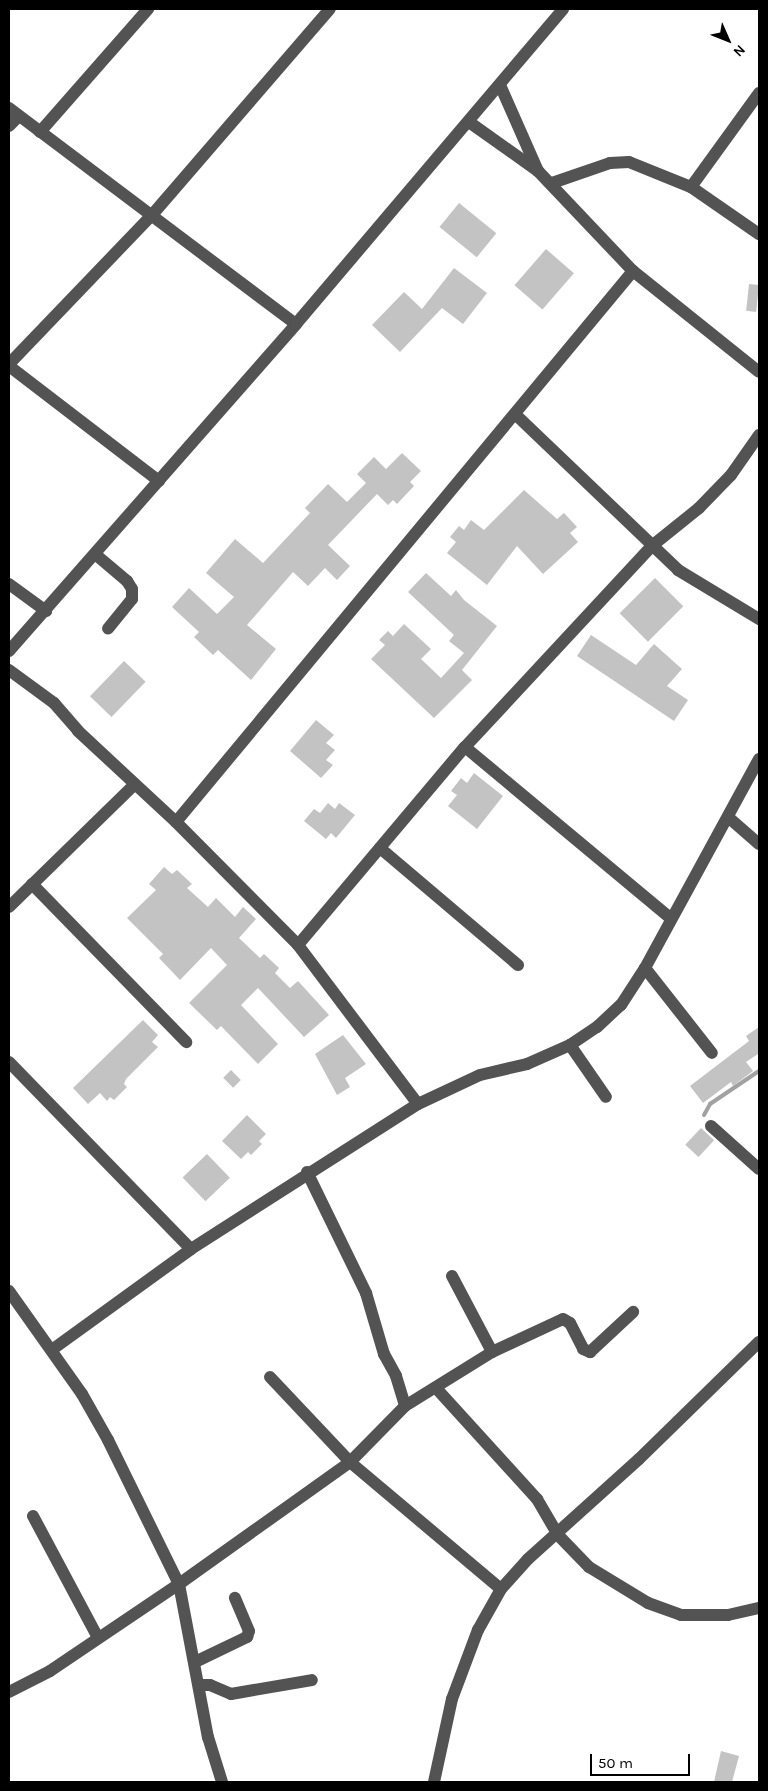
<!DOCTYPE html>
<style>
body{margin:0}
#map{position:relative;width:768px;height:1791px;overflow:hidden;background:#fff;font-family:Karla,sans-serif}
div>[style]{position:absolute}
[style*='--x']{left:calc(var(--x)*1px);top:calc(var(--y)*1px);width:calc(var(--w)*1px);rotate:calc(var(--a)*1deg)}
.stream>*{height:4px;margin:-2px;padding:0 2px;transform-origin:2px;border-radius:2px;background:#a1a1a1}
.building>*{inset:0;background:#c3c3c3;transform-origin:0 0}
.minor>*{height:12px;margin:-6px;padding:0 6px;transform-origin:6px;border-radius:6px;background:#535353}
span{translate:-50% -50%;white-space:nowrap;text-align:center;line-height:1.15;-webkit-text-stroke:4.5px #fff;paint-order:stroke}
.frame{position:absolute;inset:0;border:10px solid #000;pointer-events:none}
.north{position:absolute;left:703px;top:15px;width:50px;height:50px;-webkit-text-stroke:4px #fff;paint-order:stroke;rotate:134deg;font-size:14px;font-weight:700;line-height:20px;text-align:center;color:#000}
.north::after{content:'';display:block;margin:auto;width:18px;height:22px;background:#000;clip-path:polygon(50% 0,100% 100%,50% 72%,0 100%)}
.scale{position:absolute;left:590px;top:1754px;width:100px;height:22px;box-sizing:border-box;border:2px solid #000;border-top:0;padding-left:6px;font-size:15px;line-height:18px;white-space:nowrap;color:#000;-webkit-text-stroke:4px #fff;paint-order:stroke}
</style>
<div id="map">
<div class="stream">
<div style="--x:704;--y:1115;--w:13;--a:-61"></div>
<div style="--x:710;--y:1104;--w:59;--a:-34"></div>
</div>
<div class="building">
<div style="left:459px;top:203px;width:48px;height:31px;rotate:39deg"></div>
<div style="left:546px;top:249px;width:37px;height:48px;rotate:41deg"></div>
<div style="clip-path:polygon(454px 268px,487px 293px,463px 324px,442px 308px,400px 352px,372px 325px,404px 292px,422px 309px)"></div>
<div style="left:749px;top:284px;width:10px;height:27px;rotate:6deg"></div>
<div style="clip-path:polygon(402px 453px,421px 471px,410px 482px,414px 486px,397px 504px,393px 500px,388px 505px,377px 494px,328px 545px,350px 566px,337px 580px,325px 568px,308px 586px,293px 572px,247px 625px,276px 649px,251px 680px,218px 650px,213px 655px,194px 637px,199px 632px,172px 607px,189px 588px,217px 614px,234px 597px,206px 573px,235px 539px,263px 563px,310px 513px,305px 508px,328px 484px,347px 502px,366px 483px,357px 474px,374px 457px,386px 469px)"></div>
<div style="clip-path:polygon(524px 490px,557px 519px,564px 513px,577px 527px,570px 533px,578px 542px,543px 574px,517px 546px,487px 585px,447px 553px,456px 542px,450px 537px,459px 526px,464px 530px,471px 520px,484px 530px)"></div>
<div style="clip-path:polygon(426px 573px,451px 596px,456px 590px,464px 600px,497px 626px,462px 670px,472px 680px,434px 718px,371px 659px,385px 645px,379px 640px,388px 631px,393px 636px,404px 624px,431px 649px,421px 659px,441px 678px,464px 653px,449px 641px,454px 635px,408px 592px)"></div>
<div style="left:655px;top:578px;width:40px;height:50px;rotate:45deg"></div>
<div style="clip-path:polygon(591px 635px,636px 665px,654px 644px,682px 669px,667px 686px,688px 700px,674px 721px,577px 656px)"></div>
<div style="left:124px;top:661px;width:30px;height:49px;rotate:44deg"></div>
<div style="clip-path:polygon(316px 720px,334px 735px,326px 743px,335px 750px,326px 760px,333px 765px,321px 778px,290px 751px)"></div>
<div style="clip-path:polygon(474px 773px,503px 796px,477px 829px,448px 806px,457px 795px,451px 791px,461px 778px,467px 783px)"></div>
<div style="clip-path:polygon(328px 803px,335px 809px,339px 803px,355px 815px,336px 838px,331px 833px,326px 839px,304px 821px,314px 809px,320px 813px)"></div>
<div style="clip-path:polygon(164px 867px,172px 874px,177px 870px,192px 884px,187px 888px,208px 907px,216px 898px,235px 917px,243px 907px,256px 919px,239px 938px,260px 958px,264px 954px,279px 968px,275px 973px,290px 988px,298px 981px,329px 1015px,304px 1037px,258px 988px,241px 1005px,278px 1044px,258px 1064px,221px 1026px,217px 1030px,189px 1003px,227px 965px,211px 948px,180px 980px,159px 958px,163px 954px,127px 918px,156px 890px,149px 884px)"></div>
<div style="clip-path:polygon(143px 1020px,158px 1035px,152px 1042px,158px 1047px,126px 1079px,124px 1084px,127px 1087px,114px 1100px,110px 1097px,107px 1101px,100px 1093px,88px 1104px,73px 1088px)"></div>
<div style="clip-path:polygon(759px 1027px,759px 1057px,758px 1054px,746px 1062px,753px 1071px,733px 1086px,731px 1082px,703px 1103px,690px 1086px,749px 1041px,746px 1036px)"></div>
<div style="clip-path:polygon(343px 1035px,366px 1064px,345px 1078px,350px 1087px,337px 1095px,315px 1054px)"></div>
<div style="left:231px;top:1070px;width:14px;height:11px;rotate:45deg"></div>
<div style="clip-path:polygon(247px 1115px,266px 1134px,259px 1141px,262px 1144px,251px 1155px,248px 1152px,241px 1159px,222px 1141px)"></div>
<div style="left:701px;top:1128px;width:18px;height:23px;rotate:43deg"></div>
<div style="left:207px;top:1154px;width:33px;height:34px;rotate:46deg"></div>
<div style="clip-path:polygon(721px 1751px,739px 1756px,732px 1782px,714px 1782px)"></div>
</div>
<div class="minor">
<div style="--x:500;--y:85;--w:94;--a:66.2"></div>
<div style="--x:9;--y:108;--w:359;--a:37"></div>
<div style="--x:469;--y:122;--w:85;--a:35.4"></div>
<div style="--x:538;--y:171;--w:138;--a:46.5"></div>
<div style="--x:633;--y:271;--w:161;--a:38.7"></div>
<div style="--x:9;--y:126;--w:14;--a:-45"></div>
<div style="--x:40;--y:132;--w:164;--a:-48.7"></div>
<div style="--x:552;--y:183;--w:61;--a:-19"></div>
<div style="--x:610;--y:163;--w:19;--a:-3"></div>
<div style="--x:629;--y:162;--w:67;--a:22"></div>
<div style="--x:691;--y:187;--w:83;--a:34.7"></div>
<div style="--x:691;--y:187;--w:116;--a:-54.1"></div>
<div style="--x:9;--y:364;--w:207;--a:-46.2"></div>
<div style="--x:152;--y:215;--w:272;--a:-49.2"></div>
<div style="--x:9;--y:366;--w:189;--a:37.5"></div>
<div style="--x:515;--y:414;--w:226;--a:43.7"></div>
<div style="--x:678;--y:570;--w:95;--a:31.2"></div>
<div style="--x:95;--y:554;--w:42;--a:40.2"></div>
<div style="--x:127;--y:581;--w:9;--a:58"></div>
<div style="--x:132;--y:589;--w:10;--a:90"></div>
<div style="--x:132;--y:599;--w:38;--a:129"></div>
<div style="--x:9;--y:584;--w:46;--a:36.1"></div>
<div style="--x:9;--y:651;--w:435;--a:-48.7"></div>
<div style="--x:296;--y:324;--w:413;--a:-49.7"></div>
<div style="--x:9;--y:670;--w:56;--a:36.3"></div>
<div style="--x:54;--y:703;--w:37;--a:49"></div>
<div style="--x:78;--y:731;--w:134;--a:42.9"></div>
<div style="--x:176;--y:822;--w:173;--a:45.2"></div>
<div style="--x:298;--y:945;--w:199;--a:53"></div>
<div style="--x:465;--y:747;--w:267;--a:39.8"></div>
<div style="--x:728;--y:817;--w:41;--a:41.1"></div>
<div style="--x:176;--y:822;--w:716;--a:-50.33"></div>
<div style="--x:380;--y:848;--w:181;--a:40.3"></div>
<div style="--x:32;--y:884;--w:221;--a:45.7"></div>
<div style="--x:9;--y:907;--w:175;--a:-44.3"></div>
<div style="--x:298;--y:945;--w:259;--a:-49.9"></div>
<div style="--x:465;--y:747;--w:276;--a:-47.1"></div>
<div style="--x:653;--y:545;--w:59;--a:-38.8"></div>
<div style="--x:699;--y:508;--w:46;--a:-45.9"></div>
<div style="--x:731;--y:475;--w:49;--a:-55"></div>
<div style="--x:645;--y:968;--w:108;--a:51.8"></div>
<div style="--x:570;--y:1045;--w:63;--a:55.3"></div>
<div style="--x:9;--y:1062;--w:261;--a:45.8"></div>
<div style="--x:711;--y:1126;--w:64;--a:41.9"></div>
<div style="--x:307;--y:1172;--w:135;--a:64"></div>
<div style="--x:366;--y:1293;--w:64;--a:73.6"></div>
<div style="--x:384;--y:1354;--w:25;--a:61"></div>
<div style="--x:396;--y:1376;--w:31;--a:73"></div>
<div style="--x:452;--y:1276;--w:86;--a:62.2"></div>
<div style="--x:9;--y:1291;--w:126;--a:54.7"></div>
<div style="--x:82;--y:1394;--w:53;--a:60.5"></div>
<div style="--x:108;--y:1440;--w:161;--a:63.8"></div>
<div style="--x:179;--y:1584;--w:156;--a:79.3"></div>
<div style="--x:208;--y:1737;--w:47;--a:72.7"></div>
<div style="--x:53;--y:1349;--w:170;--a:-35.9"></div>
<div style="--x:191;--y:1249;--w:269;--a:-32.6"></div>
<div style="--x:418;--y:1104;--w:68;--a:-25.1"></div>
<div style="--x:480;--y:1075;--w:48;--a:-13.2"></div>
<div style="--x:527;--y:1064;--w:47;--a:-23.8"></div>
<div style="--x:570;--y:1045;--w:32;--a:-34"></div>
<div style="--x:597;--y:1027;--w:33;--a:-43"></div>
<div style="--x:621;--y:1005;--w:44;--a:-57"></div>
<div style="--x:645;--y:968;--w:238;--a:-61.4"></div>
<div style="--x:270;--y:1377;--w:117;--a:46.7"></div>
<div style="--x:350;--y:1462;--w:197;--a:40.1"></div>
<div style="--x:436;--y:1388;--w:150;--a:47.7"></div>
<div style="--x:537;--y:1499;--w:42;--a:59.7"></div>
<div style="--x:558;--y:1535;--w:45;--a:45.9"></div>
<div style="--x:589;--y:1567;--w:69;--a:31.4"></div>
<div style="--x:648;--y:1603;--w:35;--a:20"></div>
<div style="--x:681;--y:1615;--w:47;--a:0"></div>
<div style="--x:728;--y:1615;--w:32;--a:-13"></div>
<div style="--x:33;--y:1516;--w:136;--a:61.9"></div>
<div style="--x:195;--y:1662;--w:58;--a:-25.7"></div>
<div style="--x:247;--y:1637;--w:6;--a:-72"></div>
<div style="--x:249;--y:1631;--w:36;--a:-113"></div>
<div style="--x:199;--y:1685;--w:11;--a:0"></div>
<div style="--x:210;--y:1685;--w:23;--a:23"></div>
<div style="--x:231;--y:1694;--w:82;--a:-9.8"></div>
<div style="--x:9;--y:1692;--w:46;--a:-27.1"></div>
<div style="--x:50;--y:1671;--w:156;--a:-34"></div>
<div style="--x:179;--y:1584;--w:210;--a:-35.5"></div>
<div style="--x:350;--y:1462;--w:78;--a:-45.5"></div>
<div style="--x:405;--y:1406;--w:102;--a:-31.8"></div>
<div style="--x:492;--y:1352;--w:78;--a:-24.9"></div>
<div style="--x:563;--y:1319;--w:8;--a:30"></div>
<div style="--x:570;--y:1323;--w:29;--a:63"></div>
<div style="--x:583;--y:1349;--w:8;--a:23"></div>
<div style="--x:590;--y:1352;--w:59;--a:-42.9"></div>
<div style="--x:434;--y:1782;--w:85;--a:-77.8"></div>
<div style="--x:452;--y:1699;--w:74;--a:-69.4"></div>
<div style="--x:478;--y:1630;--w:47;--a:-60.7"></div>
<div style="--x:501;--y:1589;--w:40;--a:-48"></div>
<div style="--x:528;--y:1559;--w:149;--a:-42"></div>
<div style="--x:639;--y:1459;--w:168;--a:-44.3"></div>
</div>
<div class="frame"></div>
<div class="north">N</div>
<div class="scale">50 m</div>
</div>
